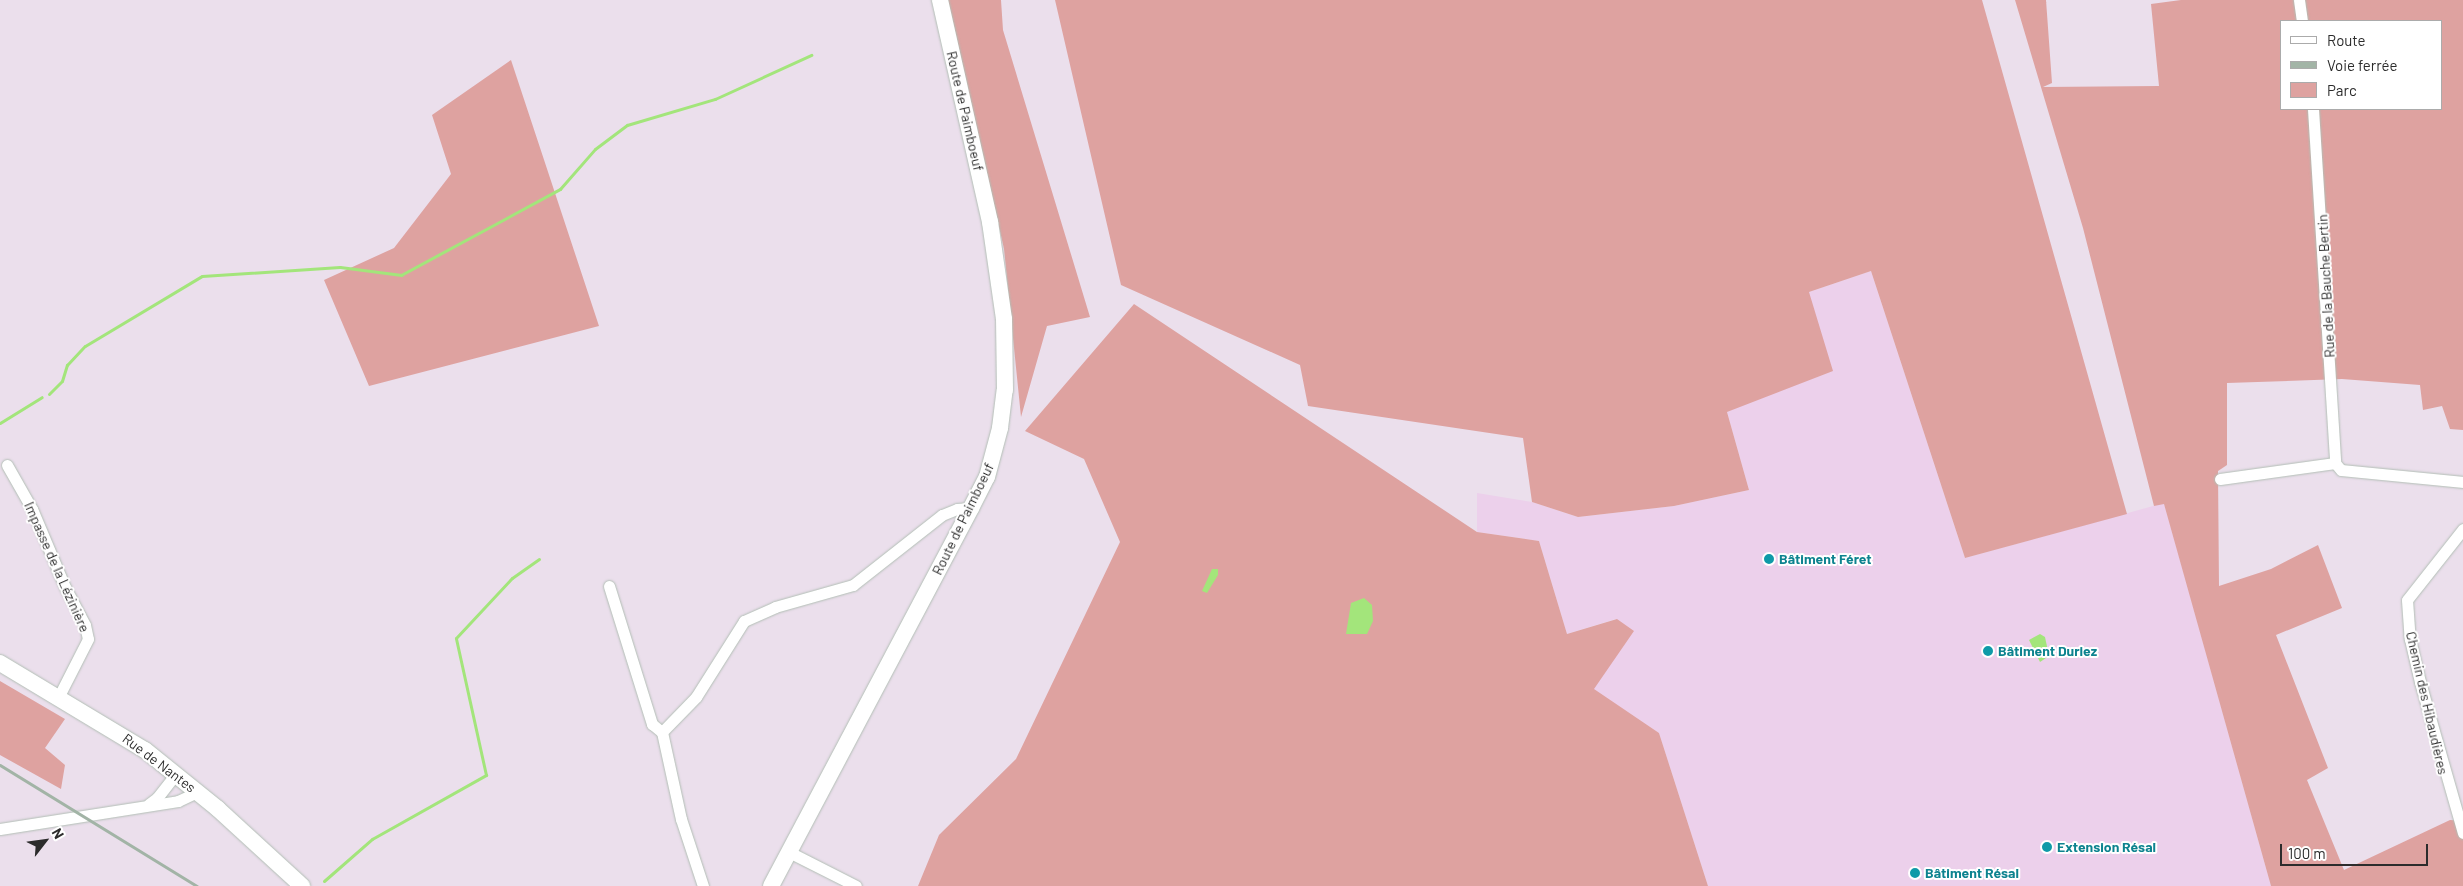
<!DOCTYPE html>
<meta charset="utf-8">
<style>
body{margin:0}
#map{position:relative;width:2463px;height:886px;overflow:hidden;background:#ebdfec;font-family:Barlow,sans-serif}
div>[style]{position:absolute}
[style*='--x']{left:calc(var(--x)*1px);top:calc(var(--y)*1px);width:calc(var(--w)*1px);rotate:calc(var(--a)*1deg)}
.education>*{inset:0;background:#ecd0eb}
.green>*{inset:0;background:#dea2a0}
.water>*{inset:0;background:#a3e57b}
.stream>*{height:3px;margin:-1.5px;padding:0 1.5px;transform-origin:1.5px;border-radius:1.5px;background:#a3e57b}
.roads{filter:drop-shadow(0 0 1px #b2beb5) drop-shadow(0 0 1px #b2beb5)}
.street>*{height:11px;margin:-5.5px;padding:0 5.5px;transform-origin:5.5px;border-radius:5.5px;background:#fff}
.secondary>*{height:16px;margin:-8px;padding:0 8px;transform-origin:8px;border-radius:8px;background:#fff}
.rail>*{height:3px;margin:-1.5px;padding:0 1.5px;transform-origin:1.5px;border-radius:1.5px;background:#a2b4a6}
.dots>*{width:14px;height:14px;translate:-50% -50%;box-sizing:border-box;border:2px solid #fff;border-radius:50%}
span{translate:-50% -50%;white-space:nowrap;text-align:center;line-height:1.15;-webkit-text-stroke:4px #fff;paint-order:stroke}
.street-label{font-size:14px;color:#2c2c2c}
.culture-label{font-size:14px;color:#0d838f;font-weight:700}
.left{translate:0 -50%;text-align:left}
.legend{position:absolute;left:2280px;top:20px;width:162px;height:90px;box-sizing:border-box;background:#fff;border:1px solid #ababab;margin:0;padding:6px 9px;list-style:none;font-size:15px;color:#2c2c2c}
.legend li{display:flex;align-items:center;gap:10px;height:25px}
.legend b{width:25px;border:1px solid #ababab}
.north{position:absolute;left:20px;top:816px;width:50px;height:50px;-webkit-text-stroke:4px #fff;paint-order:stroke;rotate:60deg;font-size:14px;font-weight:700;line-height:20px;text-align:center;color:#2c2c2c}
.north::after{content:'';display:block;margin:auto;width:18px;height:22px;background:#2c2c2c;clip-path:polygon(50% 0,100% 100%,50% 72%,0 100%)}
.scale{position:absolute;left:2280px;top:844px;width:148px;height:22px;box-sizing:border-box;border:2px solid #2c2c2c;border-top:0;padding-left:6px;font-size:15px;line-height:18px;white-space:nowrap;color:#2c2c2c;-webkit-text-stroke:4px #fff;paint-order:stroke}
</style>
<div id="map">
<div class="education">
<div style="clip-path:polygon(1871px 271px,1965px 558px,2164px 503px,2271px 886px,1708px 886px,1659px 733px,1593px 689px,1616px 619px,1567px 634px,1539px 541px,1477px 532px,1477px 493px,1532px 502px,1578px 517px,1674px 506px,1749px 490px,1727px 412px,1752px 400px,1809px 292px)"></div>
</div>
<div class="green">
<div style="clip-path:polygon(948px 0,1001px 0,1003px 30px,1090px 317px,1047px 326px,1021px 417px,1004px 249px)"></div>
<div style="clip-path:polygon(1055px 0,1982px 0,2127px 514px,1965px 558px,1871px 271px,1809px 292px,1833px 371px,1727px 412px,1749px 490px,1674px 506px,1578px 517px,1532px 502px,1523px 438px,1308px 406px,1300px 365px,1121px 285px)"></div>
<div style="clip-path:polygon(evenodd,2015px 0,2046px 0,2052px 83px,2043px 87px,2159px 86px,2151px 4px,2181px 0,2463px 0,2463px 430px,2450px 429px,2442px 406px,2423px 410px,2420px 385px,2342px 379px,2227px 383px,2227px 465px,2218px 471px,2219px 586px,2271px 569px,2318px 545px,2342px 608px,2276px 635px,2328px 768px,2307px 780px,2344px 870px,2450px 820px,2463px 821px,2463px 886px,2271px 886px,2164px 504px,2154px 506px,2083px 228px,2015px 0,2282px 21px,2442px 21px,2442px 109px,2282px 109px,2282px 21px)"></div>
<div style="clip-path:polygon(511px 60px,599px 326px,369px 386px,324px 280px,394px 248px,451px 174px,432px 115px)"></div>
<div style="clip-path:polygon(1134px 304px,1477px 532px,1539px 541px,1567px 634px,1617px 619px,1634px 631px,1594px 689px,1659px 733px,1708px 886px,918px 886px,939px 835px,1016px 759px,1120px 542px,1084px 459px,1025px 431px)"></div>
<div style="clip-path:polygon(0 681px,65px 719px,45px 748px,65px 765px,61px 789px,0 755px)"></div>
</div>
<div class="water">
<div style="clip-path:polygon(1212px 569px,1218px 569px,1218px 575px,1207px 593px,1202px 591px)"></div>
<div style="clip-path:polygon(1364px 598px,1372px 605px,1373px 621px,1367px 634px,1346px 634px,1351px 603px)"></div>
<div style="clip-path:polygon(2040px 634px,2045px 637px,2049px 656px,2040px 662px,2029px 640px)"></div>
</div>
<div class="stream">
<div style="--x:49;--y:394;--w:18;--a:-45"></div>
<div style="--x:62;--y:381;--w:17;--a:-73"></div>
<div style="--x:67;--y:365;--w:26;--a:-47"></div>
<div style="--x:85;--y:346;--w:136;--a:-30.9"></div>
<div style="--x:202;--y:276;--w:138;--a:-3.7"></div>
<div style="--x:340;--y:267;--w:62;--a:7.5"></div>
<div style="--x:401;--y:275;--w:181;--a:-28.4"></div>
<div style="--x:560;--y:189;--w:53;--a:-48.8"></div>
<div style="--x:595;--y:149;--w:40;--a:-37"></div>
<div style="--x:627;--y:125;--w:92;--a:-16.5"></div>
<div style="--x:715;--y:99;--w:106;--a:-24.6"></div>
<div style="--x:0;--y:423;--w:49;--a:-31.8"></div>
<div style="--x:324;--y:881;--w:64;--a:-41.2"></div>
<div style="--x:372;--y:839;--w:131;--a:-29.3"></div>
<div style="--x:486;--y:775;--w:140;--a:-102.4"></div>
<div style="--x:456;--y:638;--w:82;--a:-47"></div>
<div style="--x:512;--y:578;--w:33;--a:-35"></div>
</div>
<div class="roads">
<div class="street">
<div style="--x:2299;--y:0;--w:21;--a:82"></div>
<div style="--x:2313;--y:109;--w:355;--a:86.4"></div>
<div style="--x:2335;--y:463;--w:9;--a:49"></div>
<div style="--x:2341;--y:470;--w:123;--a:5.6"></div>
<div style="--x:7;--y:465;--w:51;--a:60.4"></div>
<div style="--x:32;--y:509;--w:85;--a:67.1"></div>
<div style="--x:65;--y:587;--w:43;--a:62.2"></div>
<div style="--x:85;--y:625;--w:14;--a:78"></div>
<div style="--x:88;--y:639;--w:64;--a:117"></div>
<div style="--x:2220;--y:479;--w:116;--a:-7.9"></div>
<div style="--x:2463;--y:529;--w:90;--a:128.3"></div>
<div style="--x:2407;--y:600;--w:39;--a:86"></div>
<div style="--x:2410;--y:639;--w:44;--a:76.9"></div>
<div style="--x:2420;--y:682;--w:157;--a:74.1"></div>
<div style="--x:609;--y:586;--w:145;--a:72.7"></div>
<div style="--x:652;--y:724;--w:13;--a:39"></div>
<div style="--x:662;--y:732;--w:89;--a:77.7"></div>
<div style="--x:681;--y:819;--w:71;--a:71.8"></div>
<div style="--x:662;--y:732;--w:49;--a:-45.8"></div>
<div style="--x:696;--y:697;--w:90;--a:-57.7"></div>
<div style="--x:744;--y:621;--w:34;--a:-24"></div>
<div style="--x:775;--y:607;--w:81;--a:-15.8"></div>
<div style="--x:853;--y:585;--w:113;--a:-38.2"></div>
<div style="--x:942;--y:515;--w:16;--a:-22"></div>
<div style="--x:957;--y:509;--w:14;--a:-4"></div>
<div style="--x:149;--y:804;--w:10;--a:-37"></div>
<div style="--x:157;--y:798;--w:31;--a:-52"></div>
<div style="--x:0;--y:829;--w:180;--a:-8.9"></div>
<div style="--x:178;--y:801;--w:21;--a:-25"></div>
<div style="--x:789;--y:852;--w:75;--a:26.9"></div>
</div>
<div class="secondary">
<div style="--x:0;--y:663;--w:169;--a:31"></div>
<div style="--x:145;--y:750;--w:94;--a:38.9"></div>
<div style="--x:218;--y:809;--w:114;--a:42.5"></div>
<div style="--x:771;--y:886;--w:428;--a:-62.1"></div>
<div style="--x:971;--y:508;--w:35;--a:-63"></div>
<div style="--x:987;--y:477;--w:51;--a:-75.1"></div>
<div style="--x:1000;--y:428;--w:38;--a:-83"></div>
<div style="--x:1005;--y:390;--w:71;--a:-90.8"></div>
<div style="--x:1004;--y:319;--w:98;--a:-98.2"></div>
<div style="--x:990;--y:222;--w:228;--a:-102.7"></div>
</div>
</div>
<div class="rail">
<div style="--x:0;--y:765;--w:231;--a:31.6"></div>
</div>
<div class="dots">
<div style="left:1769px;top:559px;background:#0f9aa8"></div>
<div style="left:1988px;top:651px;background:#0f9aa8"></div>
<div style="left:2047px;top:847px;background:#0f9aa8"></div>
<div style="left:1915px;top:873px;background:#0f9aa8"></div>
</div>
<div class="street-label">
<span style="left:965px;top:111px;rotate:77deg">Route de Paimboeuf</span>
<span style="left:2326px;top:286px;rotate:-93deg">Rue de la Bauche Bertin</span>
<span style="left:963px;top:519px;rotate:-64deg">Route de Paimboeuf</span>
<span style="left:57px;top:567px;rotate:66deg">Impasse de la Lézinière</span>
<span style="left:2427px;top:703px;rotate:77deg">Chemin des Hibaudières</span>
<span style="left:159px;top:763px;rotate:37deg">Rue de Nantes</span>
</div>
<div class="culture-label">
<span class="left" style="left:1779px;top:559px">Bâtiment Féret</span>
<span class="left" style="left:1998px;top:651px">Bâtiment Duriez</span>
<span class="left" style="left:2057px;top:847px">Extension Résal</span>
<span class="left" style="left:1925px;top:873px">Bâtiment Résal</span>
</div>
<ul class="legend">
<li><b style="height:6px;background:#fff"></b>Route</li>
<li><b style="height:6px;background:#a2b4a6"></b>Voie ferrée</li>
<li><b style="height:14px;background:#dea2a0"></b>Parc</li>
</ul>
<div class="north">N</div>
<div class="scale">100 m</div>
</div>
